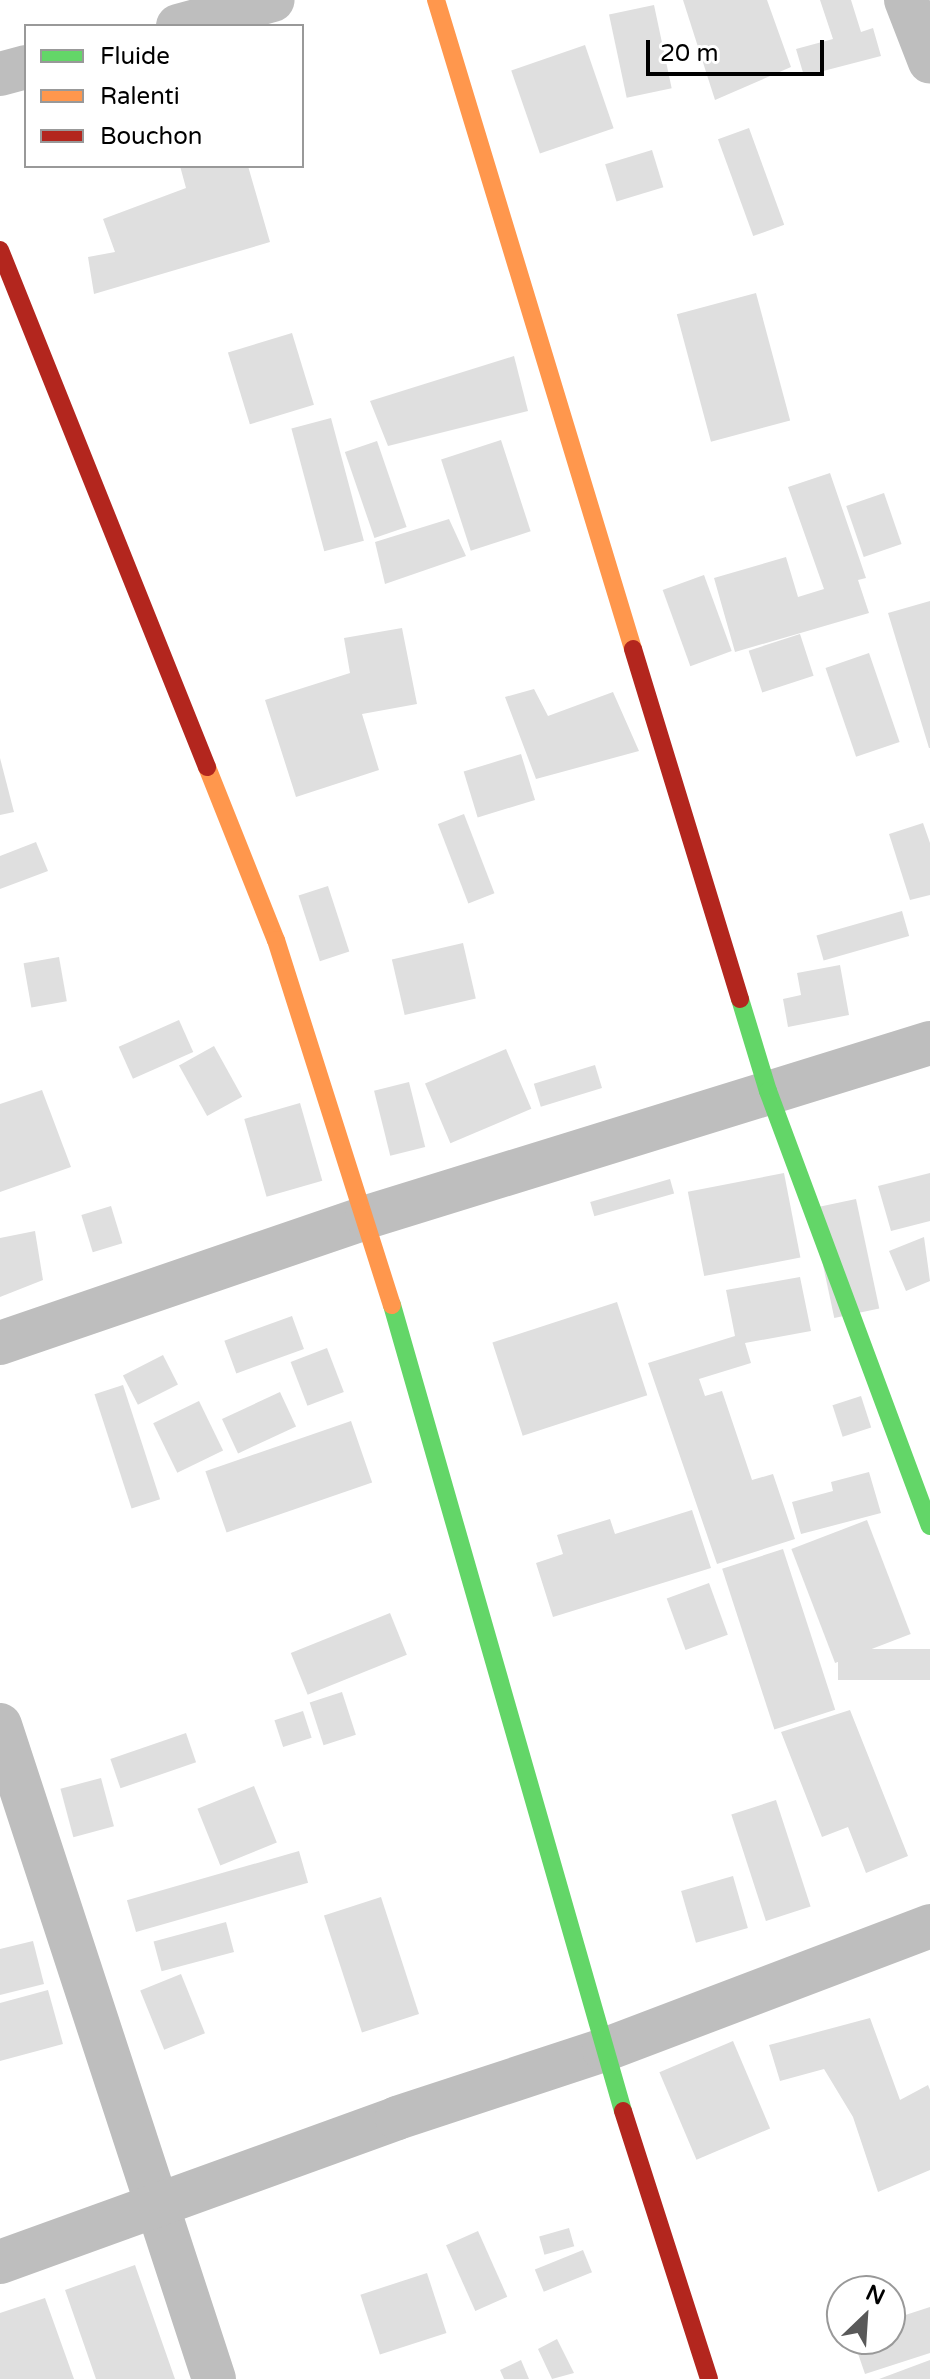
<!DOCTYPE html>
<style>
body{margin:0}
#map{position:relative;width:930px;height:2379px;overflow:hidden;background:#fff;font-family:"Varela Round",sans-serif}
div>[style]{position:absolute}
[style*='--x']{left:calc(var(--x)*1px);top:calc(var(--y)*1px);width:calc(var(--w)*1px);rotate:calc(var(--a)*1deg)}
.building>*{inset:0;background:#dfdfdf;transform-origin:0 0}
.street>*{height:44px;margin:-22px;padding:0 22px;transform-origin:22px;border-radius:22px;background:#bebebe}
.fast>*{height:18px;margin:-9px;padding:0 9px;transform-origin:9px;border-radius:9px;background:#63d668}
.slow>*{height:18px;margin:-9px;padding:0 9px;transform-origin:9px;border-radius:9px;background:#ff974d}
.jam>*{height:18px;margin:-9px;padding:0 9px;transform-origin:9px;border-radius:9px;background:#b3261e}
span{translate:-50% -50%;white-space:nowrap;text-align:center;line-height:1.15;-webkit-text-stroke:7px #fff;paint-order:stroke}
.legend{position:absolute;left:24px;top:24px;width:280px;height:144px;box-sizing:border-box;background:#fff;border:2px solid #999;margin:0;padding:10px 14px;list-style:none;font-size:24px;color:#000}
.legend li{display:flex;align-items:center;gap:16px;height:40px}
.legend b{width:40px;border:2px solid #999}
.north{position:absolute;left:826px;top:2275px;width:80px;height:80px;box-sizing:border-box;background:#fff;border:2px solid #999;border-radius:50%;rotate:25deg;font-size:22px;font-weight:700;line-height:32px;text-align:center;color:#000}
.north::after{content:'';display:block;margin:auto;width:28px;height:36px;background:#595959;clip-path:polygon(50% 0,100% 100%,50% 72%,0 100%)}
.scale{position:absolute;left:646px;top:40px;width:178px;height:36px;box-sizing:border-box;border:4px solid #000;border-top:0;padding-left:10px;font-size:24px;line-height:28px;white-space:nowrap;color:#000;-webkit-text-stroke:6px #fff;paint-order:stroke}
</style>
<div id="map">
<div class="building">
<div style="clip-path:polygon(683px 0,767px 0,791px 67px,715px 100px)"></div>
<div style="clip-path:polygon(820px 0,851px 0,861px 32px,873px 28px,881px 56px,804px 76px,796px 49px,833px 39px)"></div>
<div style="left:654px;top:5px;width:85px;height:46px;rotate:78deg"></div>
<div style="left:585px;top:45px;width:88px;height:78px;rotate:71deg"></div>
<div style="left:749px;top:128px;width:103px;height:33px;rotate:70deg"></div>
<div style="left:652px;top:150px;width:39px;height:49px;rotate:73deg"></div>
<div style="clip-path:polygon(180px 166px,248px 166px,270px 242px,94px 294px,88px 257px,115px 252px,103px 219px,186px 188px)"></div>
<div style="left:756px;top:293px;width:132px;height:82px;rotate:75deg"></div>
<div style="left:292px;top:333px;width:75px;height:67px;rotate:73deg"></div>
<div style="clip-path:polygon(514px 356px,528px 411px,388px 446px,370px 401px)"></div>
<div style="left:331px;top:418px;width:127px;height:41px;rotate:75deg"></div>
<div style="left:501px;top:440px;width:96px;height:63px;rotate:72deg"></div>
<div style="left:377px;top:441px;width:91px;height:34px;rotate:71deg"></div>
<div style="clip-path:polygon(830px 473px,866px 578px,858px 580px,869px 613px,735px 652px,714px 578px,786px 557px,798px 597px,824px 589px,788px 487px)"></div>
<div style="left:884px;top:493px;width:54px;height:40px;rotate:71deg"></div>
<div style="clip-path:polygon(449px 519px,466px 556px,385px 584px,375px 542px)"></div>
<div style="left:704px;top:575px;width:81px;height:44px;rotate:70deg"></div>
<div style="clip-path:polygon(930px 601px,930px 748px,929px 748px,888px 613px)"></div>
<div style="clip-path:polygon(402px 628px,417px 704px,362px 714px,379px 770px,296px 797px,265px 700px,350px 673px,344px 638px)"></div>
<div style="left:800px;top:634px;width:44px;height:54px;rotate:72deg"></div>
<div style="left:869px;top:653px;width:94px;height:46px;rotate:71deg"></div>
<div style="clip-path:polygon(534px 689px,548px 716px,613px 692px,639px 751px,536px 779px,505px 697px)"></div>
<div style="left:521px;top:754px;width:48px;height:60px;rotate:73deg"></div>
<div style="clip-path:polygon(0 758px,14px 812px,0 815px)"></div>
<div style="left:464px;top:814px;width:85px;height:28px;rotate:69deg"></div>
<div style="clip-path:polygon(923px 823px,930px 843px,930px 895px,910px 900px,889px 834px)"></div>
<div style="clip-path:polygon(36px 842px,48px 871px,0 889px,0 856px)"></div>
<div style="left:328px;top:886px;width:69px;height:31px;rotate:72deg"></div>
<div style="left:902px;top:911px;width:26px;height:89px;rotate:74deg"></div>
<div style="left:463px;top:943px;width:57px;height:73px;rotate:77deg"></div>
<div style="left:59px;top:957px;width:45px;height:36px;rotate:80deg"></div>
<div style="clip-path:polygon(840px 965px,849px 1015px,788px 1027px,783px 999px,801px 995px,797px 973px)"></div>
<div style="left:179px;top:1020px;width:35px;height:66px;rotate:66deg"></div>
<div style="left:214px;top:1046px;width:58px;height:40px;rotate:61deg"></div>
<div style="left:506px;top:1049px;width:65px;height:88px;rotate:67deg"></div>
<div style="left:595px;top:1065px;width:24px;height:64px;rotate:73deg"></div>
<div style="left:409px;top:1082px;width:67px;height:36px;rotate:76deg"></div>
<div style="clip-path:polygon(42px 1090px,71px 1167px,0 1192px,0 1104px)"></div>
<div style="left:300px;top:1103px;width:81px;height:58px;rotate:74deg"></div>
<div style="left:784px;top:1173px;width:86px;height:98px;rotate:79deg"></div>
<div style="clip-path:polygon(930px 1173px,930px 1221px,891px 1231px,878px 1186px)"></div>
<div style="left:670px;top:1179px;width:15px;height:83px;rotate:74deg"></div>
<div style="left:856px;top:1199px;width:112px;height:46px;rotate:78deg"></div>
<div style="left:111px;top:1206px;width:39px;height:31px;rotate:73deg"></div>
<div style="clip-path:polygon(35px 1231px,43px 1280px,0 1297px,0 1238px)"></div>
<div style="clip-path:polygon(924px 1237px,930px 1281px,906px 1291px,889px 1251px)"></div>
<div style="clip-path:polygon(800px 1277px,811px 1331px,745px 1343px,751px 1363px,699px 1379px,705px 1396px,722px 1391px,752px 1480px,773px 1474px,795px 1539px,717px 1564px,648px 1363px,735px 1336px,726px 1290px)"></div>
<div style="left:617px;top:1302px;width:98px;height:131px;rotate:72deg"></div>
<div style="left:292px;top:1316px;width:35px;height:72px;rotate:70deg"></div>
<div style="left:327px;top:1348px;width:47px;height:39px;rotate:69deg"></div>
<div style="left:163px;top:1355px;width:33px;height:45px;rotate:63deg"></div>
<div style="left:123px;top:1385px;width:120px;height:30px;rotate:72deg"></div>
<div style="left:280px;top:1392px;width:38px;height:64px;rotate:65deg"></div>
<div style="left:861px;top:1396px;width:33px;height:30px;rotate:72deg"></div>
<div style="left:199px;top:1401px;width:55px;height:51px;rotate:64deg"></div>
<div style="left:351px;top:1421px;width:65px;height:154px;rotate:71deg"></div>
<div style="clip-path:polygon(869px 1472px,881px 1513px,801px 1534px,792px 1502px,833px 1491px,831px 1482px)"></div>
<div style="clip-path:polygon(692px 1510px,711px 1568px,553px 1617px,536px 1563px,563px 1554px,557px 1535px,610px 1519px,615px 1534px)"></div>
<div style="left:867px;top:1520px;width:122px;height:81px;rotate:69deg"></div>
<div style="left:783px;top:1549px;width:169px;height:64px;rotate:72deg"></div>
<div style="left:709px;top:1583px;width:55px;height:45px;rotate:70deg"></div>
<div style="left:390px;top:1613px;width:45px;height:107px;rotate:68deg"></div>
<div style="left:930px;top:1649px;width:31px;height:92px;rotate:90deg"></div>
<div style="left:342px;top:1692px;width:45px;height:34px;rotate:72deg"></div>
<div style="clip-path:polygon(850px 1710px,908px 1856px,866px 1873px,848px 1827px,822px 1837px,781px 1732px)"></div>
<div style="left:303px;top:1711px;width:28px;height:30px;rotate:72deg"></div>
<div style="left:186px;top:1733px;width:31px;height:80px;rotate:71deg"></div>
<div style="left:101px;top:1778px;width:50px;height:42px;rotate:75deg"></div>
<div style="left:254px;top:1786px;width:61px;height:61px;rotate:68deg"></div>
<div style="left:776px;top:1800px;width:112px;height:47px;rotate:72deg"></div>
<div style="left:299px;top:1851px;width:33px;height:179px;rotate:74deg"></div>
<div style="left:733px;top:1876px;width:54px;height:54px;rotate:74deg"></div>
<div style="left:381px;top:1897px;width:123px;height:60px;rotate:72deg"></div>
<div style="left:226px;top:1922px;width:31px;height:75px;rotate:75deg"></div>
<div style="clip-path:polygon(33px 1941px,44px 1984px,0 1995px,0 1949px)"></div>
<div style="left:181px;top:1974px;width:64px;height:44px;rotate:68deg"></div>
<div style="clip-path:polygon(48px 1990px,63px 2044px,0 2061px,0 2003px)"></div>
<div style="clip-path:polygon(870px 2018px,900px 2100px,928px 2085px,930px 2090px,930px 2170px,878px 2192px,853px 2117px,824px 2069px,780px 2081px,769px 2045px)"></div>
<div style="left:733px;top:2041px;width:95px;height:80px;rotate:67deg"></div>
<div style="left:569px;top:2228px;width:19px;height:31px;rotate:74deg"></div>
<div style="left:478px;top:2231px;width:72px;height:35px;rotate:66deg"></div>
<div style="left:583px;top:2250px;width:24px;height:52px;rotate:68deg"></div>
<div style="clip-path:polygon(135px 2265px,175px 2379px,96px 2379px,65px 2290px)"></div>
<div style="left:427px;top:2273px;width:63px;height:70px;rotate:72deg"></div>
<div style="clip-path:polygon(45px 2298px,74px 2379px,0 2379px,0 2313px)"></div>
<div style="clip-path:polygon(930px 2307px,930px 2353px,865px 2374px,853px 2339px,890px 2339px,890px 2320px)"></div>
<div style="clip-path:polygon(557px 2339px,574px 2373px,552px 2379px,538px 2349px)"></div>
<div style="clip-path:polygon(521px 2360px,529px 2379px,504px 2379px,500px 2370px)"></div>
<div style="clip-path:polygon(930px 2360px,930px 2379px,879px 2379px)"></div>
</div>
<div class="street">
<div style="--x:906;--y:0;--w:66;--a:68.8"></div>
<div style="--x:178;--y:26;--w:98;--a:-15.3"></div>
<div style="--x:0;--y:74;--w:27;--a:-15"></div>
<div style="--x:0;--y:1343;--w:388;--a:-18.9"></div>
<div style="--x:367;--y:1217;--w:589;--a:-17.17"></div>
<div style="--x:0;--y:1725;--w:688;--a:71.88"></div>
<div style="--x:0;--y:2262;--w:422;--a:-19.9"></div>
<div style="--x:397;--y:2118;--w:218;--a:-18.2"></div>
<div style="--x:604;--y:2050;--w:349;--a:-20.8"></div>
</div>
<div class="fast">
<div style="--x:740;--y:999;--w:96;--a:73.1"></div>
<div style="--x:768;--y:1091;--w:464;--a:69.6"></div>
<div style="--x:392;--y:1305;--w:838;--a:74.01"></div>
</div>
<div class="slow">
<div style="--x:436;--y:0;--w:678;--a:73.11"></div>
<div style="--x:207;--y:767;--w:186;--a:68.3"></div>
<div style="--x:276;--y:940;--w:383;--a:72.4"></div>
</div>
<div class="jam">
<div style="--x:0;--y:250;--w:557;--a:68.18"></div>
<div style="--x:633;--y:649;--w:366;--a:73"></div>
<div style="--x:623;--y:2111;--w:281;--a:72.2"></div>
</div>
<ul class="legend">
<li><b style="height:10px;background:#63d668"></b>Fluide</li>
<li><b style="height:10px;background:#ff974d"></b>Ralenti</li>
<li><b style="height:10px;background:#b3261e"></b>Bouchon</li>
</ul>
<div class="north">N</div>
<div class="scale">20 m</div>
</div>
